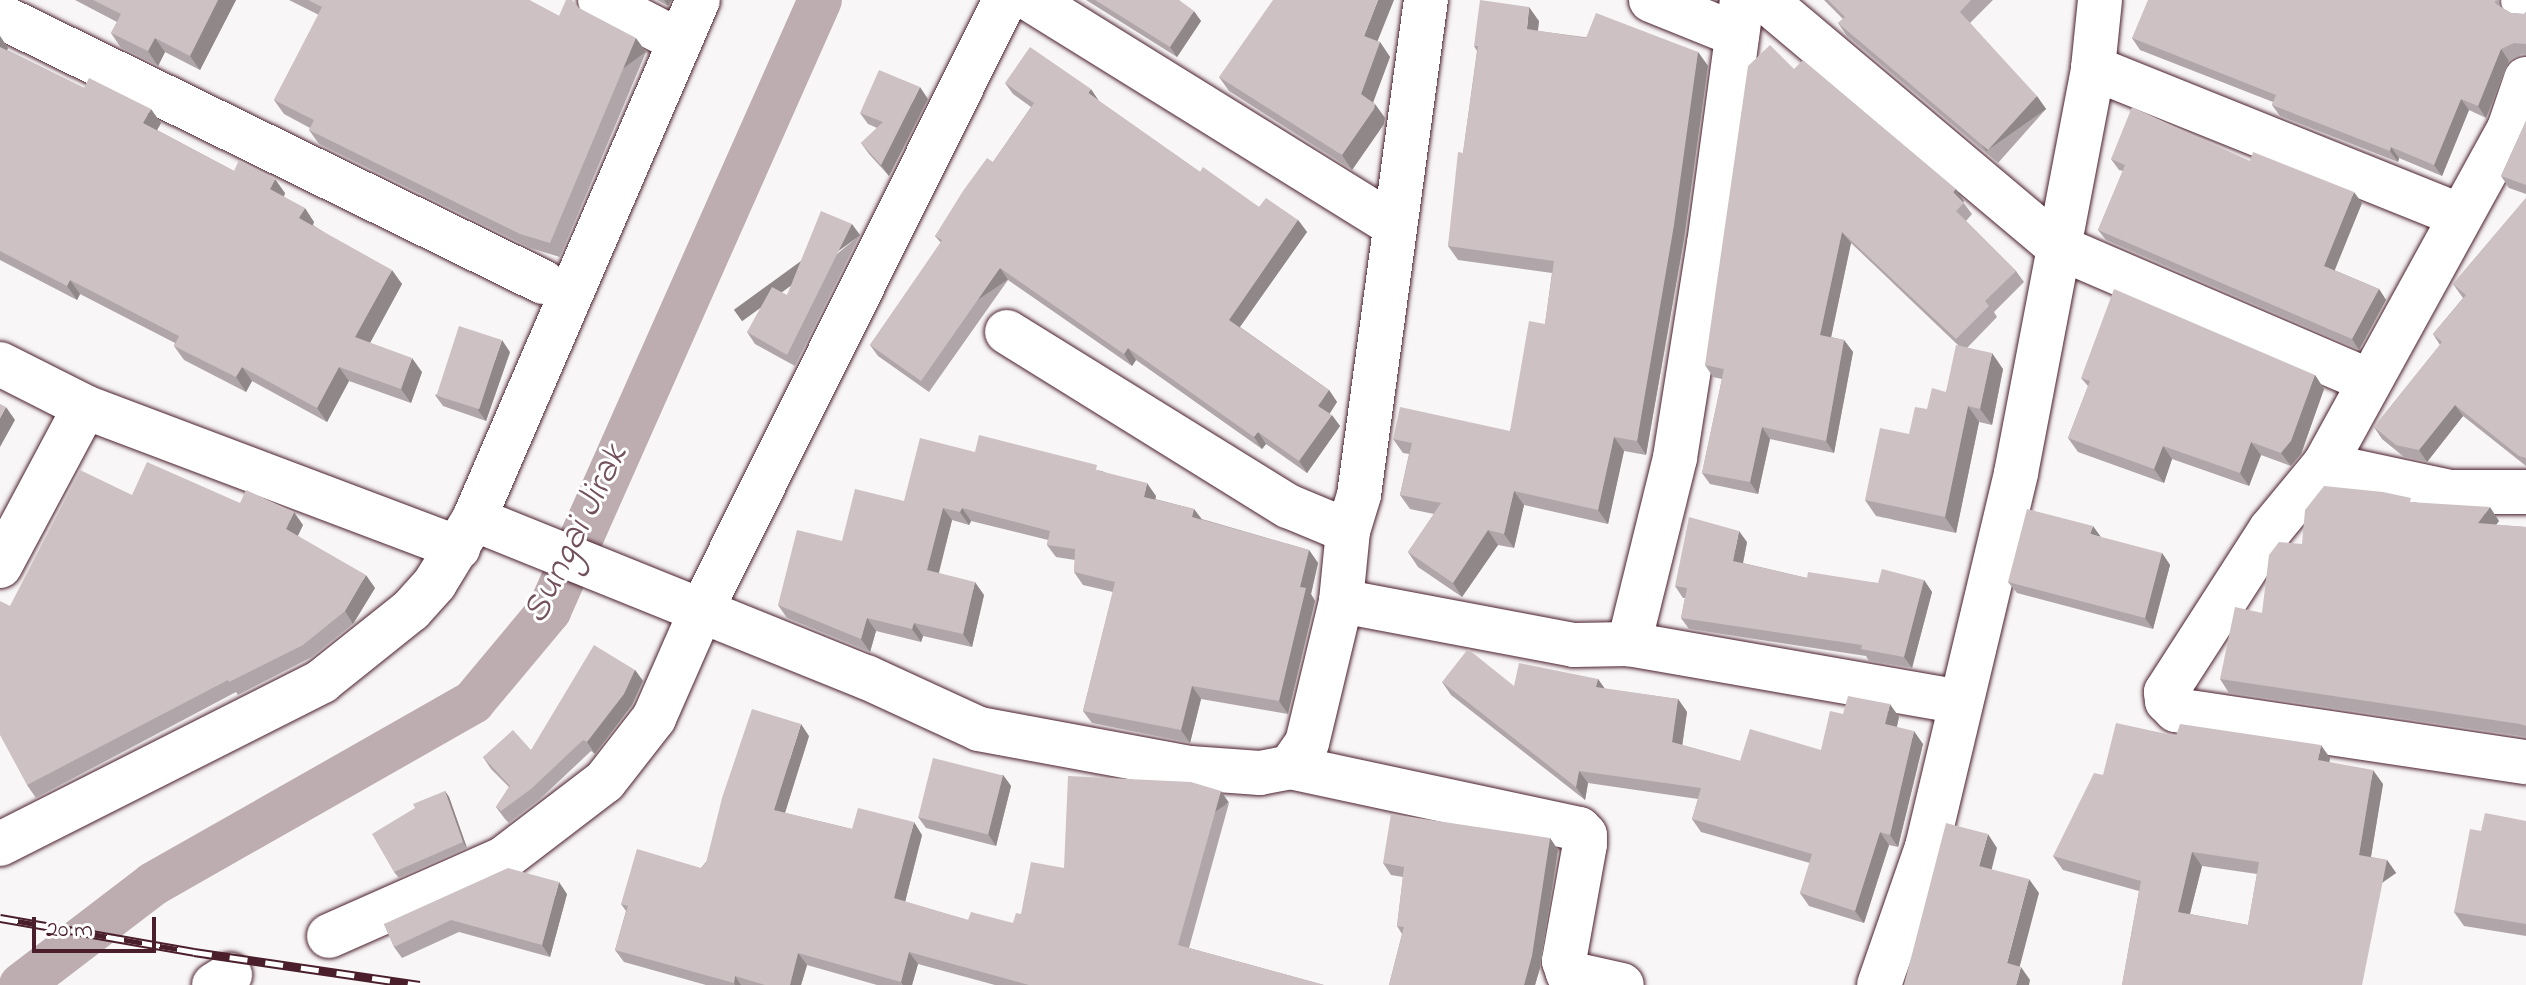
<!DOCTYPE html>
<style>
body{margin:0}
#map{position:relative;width:2526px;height:985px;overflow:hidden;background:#f8f6f7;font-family:"Indie Flower",sans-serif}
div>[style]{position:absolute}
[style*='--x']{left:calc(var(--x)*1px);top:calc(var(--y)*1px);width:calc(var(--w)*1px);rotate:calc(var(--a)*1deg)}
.canal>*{height:44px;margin:-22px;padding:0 22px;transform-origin:22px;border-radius:22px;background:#bdadb0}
.roads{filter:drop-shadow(0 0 2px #4a1f2b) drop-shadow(0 0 2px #4a1f2b)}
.street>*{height:44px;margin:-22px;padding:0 22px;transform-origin:22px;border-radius:22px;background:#fff}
.rail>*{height:9px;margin-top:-4.5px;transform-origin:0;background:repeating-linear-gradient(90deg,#fff 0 18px,#4a1f2b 0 36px);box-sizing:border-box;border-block:2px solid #4a1f2b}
.wall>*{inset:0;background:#b0a6a9}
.shaded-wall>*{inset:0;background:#908789;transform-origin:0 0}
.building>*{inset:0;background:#cdc1c4;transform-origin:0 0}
span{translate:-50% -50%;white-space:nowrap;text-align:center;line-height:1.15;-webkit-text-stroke:6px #fff;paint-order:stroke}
.water-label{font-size:38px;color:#72515a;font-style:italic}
.scale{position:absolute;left:32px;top:917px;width:124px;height:36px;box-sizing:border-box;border:4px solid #4a1f2b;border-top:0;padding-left:10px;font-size:24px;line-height:28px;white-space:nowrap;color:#4a1f2b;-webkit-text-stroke:6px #fff;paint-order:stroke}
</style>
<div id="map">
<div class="canal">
<div style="--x:21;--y:985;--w:166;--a:-37.4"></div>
<div style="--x:153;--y:884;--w:368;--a:-29.6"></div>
<div style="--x:473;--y:702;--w:119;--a:-50.1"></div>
<div style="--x:549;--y:611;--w:668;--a:-66.08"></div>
</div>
<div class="roads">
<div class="street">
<div style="--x:600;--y:0;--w:89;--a:27.4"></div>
<div style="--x:1031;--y:0;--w:427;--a:31.8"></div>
<div style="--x:1651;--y:0;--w:93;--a:22.1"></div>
<div style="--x:1742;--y:0;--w:245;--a:97.7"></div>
<div style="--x:1709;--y:243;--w:218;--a:99"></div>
<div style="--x:1675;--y:458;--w:192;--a:103.9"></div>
<div style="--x:1629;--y:644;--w:336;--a:9.9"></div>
<div style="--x:1765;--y:0;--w:383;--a:40.1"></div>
<div style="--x:2058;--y:247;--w:339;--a:23.3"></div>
<div style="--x:2523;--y:0;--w:3;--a:18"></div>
<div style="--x:0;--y:16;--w:605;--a:26.1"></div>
<div style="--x:2093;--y:68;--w:393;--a:21.9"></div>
<div style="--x:2526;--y:79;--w:53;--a:108.8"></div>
<div style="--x:2509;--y:129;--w:384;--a:118.8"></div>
<div style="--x:2324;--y:465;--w:83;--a:129.6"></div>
<div style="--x:2271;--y:529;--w:194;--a:122.8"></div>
<div style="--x:2166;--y:692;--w:9;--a:84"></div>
<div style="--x:2167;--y:701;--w:13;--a:45"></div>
<div style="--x:2176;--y:710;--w:354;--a:8.5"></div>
<div style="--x:1007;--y:332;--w:331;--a:31.8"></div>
<div style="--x:1288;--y:506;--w:65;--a:22.6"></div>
<div style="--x:1348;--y:531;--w:38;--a:-73"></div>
<div style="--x:1359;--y:495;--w:500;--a:-82.3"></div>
<div style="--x:0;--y:364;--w:95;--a:26.8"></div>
<div style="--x:85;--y:407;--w:399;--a:20.7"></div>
<div style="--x:2324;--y:465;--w:129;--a:12.1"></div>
<div style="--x:2450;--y:492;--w:76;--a:0"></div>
<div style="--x:474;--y:519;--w:423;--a:22"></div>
<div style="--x:866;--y:677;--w:124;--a:24.7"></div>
<div style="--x:979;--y:729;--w:215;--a:10.5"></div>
<div style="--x:1190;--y:768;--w:70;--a:4.1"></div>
<div style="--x:1260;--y:773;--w:31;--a:-11"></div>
<div style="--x:1290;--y:767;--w:29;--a:-55"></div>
<div style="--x:1307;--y:743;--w:146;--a:-76.5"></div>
<div style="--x:1341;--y:601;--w:70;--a:-84.3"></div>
<div style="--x:0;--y:566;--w:180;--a:-61.9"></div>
<div style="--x:1341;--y:601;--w:237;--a:10.7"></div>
<div style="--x:1574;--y:645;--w:55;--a:-1"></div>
<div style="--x:1290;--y:767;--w:296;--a:12.1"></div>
<div style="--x:1579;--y:829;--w:8;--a:45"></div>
<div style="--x:1585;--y:835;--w:9;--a:90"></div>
<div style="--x:1585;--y:844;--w:119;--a:100.2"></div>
<div style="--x:1564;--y:961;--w:13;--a:72"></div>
<div style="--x:1568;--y:973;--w:55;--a:12.5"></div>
<div style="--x:0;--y:844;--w:361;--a:-26.8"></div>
<div style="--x:322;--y:681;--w:114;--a:-38.6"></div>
<div style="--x:411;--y:610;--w:36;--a:-48"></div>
<div style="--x:435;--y:583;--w:75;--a:-58.6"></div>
<div style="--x:474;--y:519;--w:565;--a:-66.66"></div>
<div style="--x:329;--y:936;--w:190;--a:-23.9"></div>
<div style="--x:503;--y:859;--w:128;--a:-37.4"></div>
<div style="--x:605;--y:781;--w:80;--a:-52.1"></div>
<div style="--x:654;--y:718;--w:115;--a:-66.3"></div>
<div style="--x:700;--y:613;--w:685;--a:-63.55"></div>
<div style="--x:214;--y:985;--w:19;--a:-32"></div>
<div style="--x:1879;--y:985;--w:146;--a:-70.8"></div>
<div style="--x:1927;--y:847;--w:384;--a:-76.6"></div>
<div style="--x:2016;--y:473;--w:412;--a:-79.2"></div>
<div style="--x:2093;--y:68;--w:68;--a:-84.1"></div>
</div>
</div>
<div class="rail">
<div style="--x:0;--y:918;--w:197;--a:9.9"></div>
<div style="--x:194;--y:952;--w:228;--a:8.3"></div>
</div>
<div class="wall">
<div style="clip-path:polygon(75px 0,236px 0,200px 70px,165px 52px,158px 66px,121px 48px,111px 33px,117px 22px)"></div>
<div style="clip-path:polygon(289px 0,529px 0,559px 16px,579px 8px,646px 52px,560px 257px,530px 248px,319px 144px,309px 130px,310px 128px,284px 114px,274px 100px,319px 15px)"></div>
<div style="clip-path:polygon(657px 0,672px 0,668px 6px)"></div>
<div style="clip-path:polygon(1086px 0,1179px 0,1201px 21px,1177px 57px)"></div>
<div style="clip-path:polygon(1824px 0,1993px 0,1970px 23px,2046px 109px,1998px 163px,1847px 36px,1838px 23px,1843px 19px)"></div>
<div style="clip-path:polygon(2499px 0,2499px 6px,2511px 13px,2524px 14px,2526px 12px,2526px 55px,2522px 54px,2509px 61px,2486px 118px,2469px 110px,2442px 176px,2399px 158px,2398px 162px,2280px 116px,2272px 105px,2273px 102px,2140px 50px,2132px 38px)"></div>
<div style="clip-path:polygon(1539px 21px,1538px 31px,1698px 52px,1708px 66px,1684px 239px,1646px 455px,1624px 451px,1608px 524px,1524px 505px,1514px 548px,1498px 545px,1462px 597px,1418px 567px,1408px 552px,1434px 514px,1410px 509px,1400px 495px,1409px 454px,1403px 453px,1393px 439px,1510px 431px,1545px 324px,1552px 273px,1458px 260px,1448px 246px,1463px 153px,1477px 51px,1474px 46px)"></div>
<div style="clip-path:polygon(0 36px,8px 48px,7px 50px,84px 88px,161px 123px,157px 130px,234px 171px,285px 193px,284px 197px,314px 222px,313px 225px,402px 284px,370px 343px,422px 372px,411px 403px,349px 381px,327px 422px,252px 381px,246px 392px,184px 360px,174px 346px,175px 343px,80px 294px,77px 300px,0 260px)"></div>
<div style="clip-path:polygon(1377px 41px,1380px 42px,1390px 57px,1373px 102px,1385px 118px,1384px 124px,1352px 170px,1229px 91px,1219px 77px)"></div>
<div style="clip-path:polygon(1794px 69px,1964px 201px,1963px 202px,1972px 214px,1966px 221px,2016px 271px,2024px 282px,1994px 312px,1997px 317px,1967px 348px,2003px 369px,1992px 425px,1979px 422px,1956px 533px,1876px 516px,1865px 500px,1927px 409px,1946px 392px,1959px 346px,1851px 243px,1831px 337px,1844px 340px,1853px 352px,1834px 453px,1770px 439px,1758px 494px,1710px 484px,1702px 473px,1722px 379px,1713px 377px,1705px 365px)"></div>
<div style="clip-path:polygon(1005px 83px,1099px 101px,1200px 172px,1259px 207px,1298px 220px,1307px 232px,1240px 327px,1329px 390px,1337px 402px,1329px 413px,1340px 426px,1307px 473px,1266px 444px,1262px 449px,1136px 360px,1132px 366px,1008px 280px,929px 392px,878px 356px,870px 345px,941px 243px,935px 236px,993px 162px,1031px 107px,1013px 94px)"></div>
<div style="clip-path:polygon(928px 99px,889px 176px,869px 154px,861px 143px,877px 128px,868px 124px,860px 113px)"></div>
<div style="clip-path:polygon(2526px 121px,2526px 194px,2509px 188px,2501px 176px)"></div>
<div style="clip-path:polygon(2111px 159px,2362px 203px,2334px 270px,2379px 289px,2386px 300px,2359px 350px,2106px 240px,2098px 230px,2123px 171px,2119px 170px)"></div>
<div style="clip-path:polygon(2526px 198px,2526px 466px,2463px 416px,2427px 462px,2404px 457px,2382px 439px,2374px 427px,2440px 345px,2433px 334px,2463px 298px,2453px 284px)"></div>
<div style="clip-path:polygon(860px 235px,795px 366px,755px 344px,747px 332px,787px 295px)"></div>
<div style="clip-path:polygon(510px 352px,486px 421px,443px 406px,435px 395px)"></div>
<div style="clip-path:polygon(2315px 375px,2324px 389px,2301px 454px,2291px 466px,2261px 455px,2249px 486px,2172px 459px,2164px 483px,2078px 452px,2068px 438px,2088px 386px,2081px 378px)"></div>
<div style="clip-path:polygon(975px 452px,1102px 471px,1156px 496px,1155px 499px,1194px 509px,1202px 519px,1309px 550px,1318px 563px,1311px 594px,1315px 601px,1288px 714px,1201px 699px,1190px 743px,1092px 723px,1083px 711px,1113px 592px,1083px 585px,1074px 572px,1075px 560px,1056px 557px,1047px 545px,1048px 540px,971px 521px,969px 525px,952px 520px,939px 573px,984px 595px,972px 647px,923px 636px,921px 642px,876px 631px,870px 652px,787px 618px,778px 605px,842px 541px,904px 501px)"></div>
<div style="clip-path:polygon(132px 495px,240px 503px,303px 525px,298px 536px,375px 588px,353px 624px,312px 657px,238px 695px,236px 692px,36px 798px,27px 785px,10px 606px)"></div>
<div style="clip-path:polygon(2414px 502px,2499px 521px,2496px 525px,2526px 527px,2526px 737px,2229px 693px,2220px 679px,2262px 613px,2302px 544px)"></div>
<div style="clip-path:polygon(1747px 542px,1743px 563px,1807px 578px,1878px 583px,1924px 580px,1932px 592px,1912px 668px,1869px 661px,1866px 656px,1689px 629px,1681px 618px,1685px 598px,1683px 598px,1675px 586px)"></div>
<div style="clip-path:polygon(2162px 553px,2170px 565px,2153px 629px,2017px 593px,2008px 582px)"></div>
<div style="clip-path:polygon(635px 670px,643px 681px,632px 705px,595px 754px,591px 751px,539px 800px,509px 823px,505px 819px,496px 807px,509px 787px,491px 769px,483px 757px,531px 750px)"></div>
<div style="clip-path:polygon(1598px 679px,1605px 689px,1678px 699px,1687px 712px,1682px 745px,1740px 761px,1821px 750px,1843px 714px,1899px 717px,1897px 727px,1923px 744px,1898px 847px,1889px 845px,1864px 923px,1809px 906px,1800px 893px,1810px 863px,1701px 832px,1692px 819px,1698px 799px,1588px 783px,1585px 800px,1451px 695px,1442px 682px,1514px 686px)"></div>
<div style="clip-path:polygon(809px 736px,785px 813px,852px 829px,922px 835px,905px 902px,968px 920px,1013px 923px,1064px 868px,1229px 803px,1189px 948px,1324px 985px,995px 985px,918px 964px,912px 985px,877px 985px,807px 965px,801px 985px,706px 985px,624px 962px,615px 950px,626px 911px,621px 904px,701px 868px)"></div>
<div style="clip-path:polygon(evenodd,2176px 736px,2330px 758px,2329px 762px,2383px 784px,2371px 857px,2387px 860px,2396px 873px,2122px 985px,2139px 891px,2063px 870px,2053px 856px,2176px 736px,2202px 866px,2257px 874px,2248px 925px,2190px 914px,2202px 866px)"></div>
<div style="clip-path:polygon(1003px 775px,1011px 786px,996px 846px,926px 828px,918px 817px)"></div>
<div style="clip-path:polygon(445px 791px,449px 797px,467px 848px,399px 878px,394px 872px)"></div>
<div style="clip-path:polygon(2526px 821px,2526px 936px,2464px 926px,2454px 912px,2481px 831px)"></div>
<div style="clip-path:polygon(1550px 838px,1558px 850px,1540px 968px,1535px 985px,1389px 985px,1402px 934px,1397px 926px,1403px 877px,1391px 875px,1383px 863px)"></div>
<div style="clip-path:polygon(567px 894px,550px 957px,459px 932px,402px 958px,394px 947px,384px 924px)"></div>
</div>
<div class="shaded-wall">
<div style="clip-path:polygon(218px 0,236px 0,200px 70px,190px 56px)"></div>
<div style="clip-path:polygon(664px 0,672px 0,668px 6px)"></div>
<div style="clip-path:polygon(1378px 0,1394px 0,1374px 50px,1364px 36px)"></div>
<div style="clip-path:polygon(1529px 7px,1539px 21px,1536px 43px,1527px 29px)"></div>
<div style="clip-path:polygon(1194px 11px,1201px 21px,1177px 57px,1170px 47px)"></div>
<div style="clip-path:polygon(0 36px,8px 48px,3px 58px,0 53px)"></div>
<div style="clip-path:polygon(155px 38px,165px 52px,158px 66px,148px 51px)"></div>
<div style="left:636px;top:38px;width:17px;height:222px;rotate:54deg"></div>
<div style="clip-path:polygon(1380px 42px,1390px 57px,1371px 108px,1361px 94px)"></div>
<div style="clip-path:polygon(2501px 49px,2509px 61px,2486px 118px,2478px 106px)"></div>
<div style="clip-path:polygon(1698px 52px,1708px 66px,1684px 239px,1646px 455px,1637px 441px)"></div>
<div style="clip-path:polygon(920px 87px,928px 99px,889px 176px,881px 165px)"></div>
<div style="clip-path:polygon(1091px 89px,1099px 101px,1088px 93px)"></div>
<div style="left:2037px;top:96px;width:16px;height:73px;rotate:55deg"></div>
<div style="clip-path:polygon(2461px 99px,2469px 110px,2442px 176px,2434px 165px)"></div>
<div style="clip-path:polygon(1375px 104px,1385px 118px,1384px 124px,1352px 170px,1342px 155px)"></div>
<div style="clip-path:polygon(151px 109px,161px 123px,153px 137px,143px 123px)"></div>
<div style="clip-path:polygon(2391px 147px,2399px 158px,2398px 162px,2390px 151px)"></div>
<div style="clip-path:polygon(275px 179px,285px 193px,280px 203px,270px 189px)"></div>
<div style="clip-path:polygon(1956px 189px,1964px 201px,1962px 203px,1953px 192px)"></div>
<div style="clip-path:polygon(2354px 192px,2362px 203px,2332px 277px,2324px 266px)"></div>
<div style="clip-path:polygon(305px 208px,314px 222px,309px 232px,299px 218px)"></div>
<div style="clip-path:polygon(1298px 220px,1307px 232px,1237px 331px,1229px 320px)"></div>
<div style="left:852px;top:224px;width:14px;height:146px;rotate:54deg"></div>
<div style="clip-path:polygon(1842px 232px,1851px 243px,1829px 347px,1820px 335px)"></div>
<div style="left:1000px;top:268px;width:14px;height:138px;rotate:56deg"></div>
<div style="clip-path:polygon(392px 270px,402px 284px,365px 352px,355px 337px)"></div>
<div style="clip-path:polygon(70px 280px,80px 294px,77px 300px,67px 286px)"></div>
<div style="clip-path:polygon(2379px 289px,2386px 300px,2359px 350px,2352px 339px)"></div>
<div style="clip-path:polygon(502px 340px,510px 352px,486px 421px,478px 410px)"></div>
<div style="clip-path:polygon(1844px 340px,1853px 352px,1834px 453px,1826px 441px)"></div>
<div style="clip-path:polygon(1128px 348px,1136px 360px,1132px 366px,1124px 354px)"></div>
<div style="clip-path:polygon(1992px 353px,2003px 369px,1992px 425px,1980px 409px)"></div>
<div style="clip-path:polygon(412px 358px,422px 372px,411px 403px,401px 389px)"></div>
<div style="clip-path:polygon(242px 367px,252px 381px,246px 392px,236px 377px)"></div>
<div style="clip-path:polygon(339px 367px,349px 381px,327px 422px,317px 408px)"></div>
<div style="clip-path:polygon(2315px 375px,2324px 389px,2301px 454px,2291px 466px,2281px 453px)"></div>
<div style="clip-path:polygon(1329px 390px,1337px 402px,1327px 418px,1318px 406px)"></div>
<div style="clip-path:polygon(2455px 405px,2463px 416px,2427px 462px,2419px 450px)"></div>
<div style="clip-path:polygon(1968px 406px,1979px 422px,1956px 533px,1945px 517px)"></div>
<div style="clip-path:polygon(6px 407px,15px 420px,0 447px,0 418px)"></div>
<div style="clip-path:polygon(1332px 415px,1340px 426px,1307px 473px,1299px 461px)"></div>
<div style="clip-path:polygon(1762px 427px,1770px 439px,1758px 494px,1750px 482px)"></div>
<div style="clip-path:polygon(1258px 432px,1266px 444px,1262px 449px,1254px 437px)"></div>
<div style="clip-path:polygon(1614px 437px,1624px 451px,1608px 524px,1598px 510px)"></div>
<div style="clip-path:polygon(2251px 442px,2261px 455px,2249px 486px,2240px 473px)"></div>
<div style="clip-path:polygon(2163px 446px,2172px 459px,2164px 483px,2154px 469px)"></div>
<div style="clip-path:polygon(1147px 483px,1156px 496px,1153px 510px,1144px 497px)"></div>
<div style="clip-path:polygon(1514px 491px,1524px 505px,1514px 548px,1504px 534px)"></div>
<div style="clip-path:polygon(2490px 507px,2499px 521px,2487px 536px,2478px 523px)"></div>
<div style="clip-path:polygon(943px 508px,952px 520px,936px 583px,927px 570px)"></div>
<div style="clip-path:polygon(962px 508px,971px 521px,969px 525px,960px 512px)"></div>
<div style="clip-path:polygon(1194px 509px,1203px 522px,1192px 517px)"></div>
<div style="clip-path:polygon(294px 512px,303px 525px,295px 541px,286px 529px)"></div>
<div style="clip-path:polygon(2093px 526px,2101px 537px,2090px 534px)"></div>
<div style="clip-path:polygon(1488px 530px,1498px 545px,1462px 597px,1453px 583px)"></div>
<div style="clip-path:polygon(1739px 531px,1747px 542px,1741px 573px,1733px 561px)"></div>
<div style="clip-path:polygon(1309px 550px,1318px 563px,1311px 594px,1315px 601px,1288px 714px,1279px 701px,1300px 587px)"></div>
<div style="clip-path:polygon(2162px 553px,2170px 565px,2153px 629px,2145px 618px)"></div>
<div style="clip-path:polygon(366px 575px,375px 588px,353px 624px,345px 611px)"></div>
<div style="clip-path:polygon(1924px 580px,1932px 592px,1912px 668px,1904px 657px)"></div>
<div style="clip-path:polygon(975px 582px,984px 595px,972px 647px,963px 634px)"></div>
<div style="clip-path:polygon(867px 618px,876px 631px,870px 652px,861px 639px)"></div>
<div style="clip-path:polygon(914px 623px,923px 636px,921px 642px,912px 629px)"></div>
<div style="clip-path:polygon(635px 670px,643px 681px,632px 705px,595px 754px,587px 742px)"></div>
<div style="clip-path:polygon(1598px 679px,1607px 692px,1596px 687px)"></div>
<div style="clip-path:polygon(1192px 686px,1201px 699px,1190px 743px,1181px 730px)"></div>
<div style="clip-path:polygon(1678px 699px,1687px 712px,1681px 754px,1672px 742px)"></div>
<div style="clip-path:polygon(1890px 704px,1899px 717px,1894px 737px,1885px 724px)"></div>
<div style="clip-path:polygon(801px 724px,809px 736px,782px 822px,774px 810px)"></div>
<div style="clip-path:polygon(1914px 731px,1923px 744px,1898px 847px,1890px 835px)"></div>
<div style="clip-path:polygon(2321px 745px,2330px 758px,2327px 774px,2318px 760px)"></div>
<div style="clip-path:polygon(2373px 770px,2383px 784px,2369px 868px,2359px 855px)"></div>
<div style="clip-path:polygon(1579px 771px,1588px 783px,1585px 800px,1576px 787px)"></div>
<div style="clip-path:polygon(1003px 775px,1011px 786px,996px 846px,988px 834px)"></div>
<div style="clip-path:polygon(445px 791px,449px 797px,467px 848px,463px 842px)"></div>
<div style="left:1221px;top:791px;width:14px;height:160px;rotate:56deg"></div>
<div style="clip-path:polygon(914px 822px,922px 835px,903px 910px,894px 898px)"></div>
<div style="clip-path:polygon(1880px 832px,1889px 845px,1864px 923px,1855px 911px)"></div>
<div style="clip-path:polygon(1988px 834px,1997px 848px,1989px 880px,1979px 866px)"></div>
<div style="clip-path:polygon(1550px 838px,1558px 850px,1540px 968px,1535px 985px,1524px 985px)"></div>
<div style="clip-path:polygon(2192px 852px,2202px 866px,2187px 925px,2178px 912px)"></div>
<div style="left:2387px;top:860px;width:16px;height:127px;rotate:55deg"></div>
<div style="clip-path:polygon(2029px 879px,2039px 893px,2017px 977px,2007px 963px)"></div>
<div style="clip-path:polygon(559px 882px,567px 894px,550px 957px,542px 945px)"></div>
<div style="clip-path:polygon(909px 952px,918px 964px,912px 985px,903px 985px,901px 982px)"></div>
<div style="clip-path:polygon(798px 953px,807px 965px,801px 985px,790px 985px)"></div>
<div style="clip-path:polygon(2021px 967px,2030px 980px,2029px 985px,2016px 985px)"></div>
<div style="clip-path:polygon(735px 976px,741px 985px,735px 985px,734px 983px)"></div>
</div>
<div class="building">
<div style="clip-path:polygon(93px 0,218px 0,190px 56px,155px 38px,148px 51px,111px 33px,121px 14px)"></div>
<div style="clip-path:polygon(308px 0,529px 0,559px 16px,566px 0,572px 0,579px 8px,636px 38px,550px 243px,520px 234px,309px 130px,314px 120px,274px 100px,322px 7px)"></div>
<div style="clip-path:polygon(1095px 0,1179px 0,1194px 11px,1170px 47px)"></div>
<div style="clip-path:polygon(1273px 0,1378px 0,1364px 36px,1380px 42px,1361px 94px,1375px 104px,1374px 109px,1342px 155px,1219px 77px)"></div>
<div style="clip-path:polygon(1480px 0,1529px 7px,1527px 29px,1586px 38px,1596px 13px,1698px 52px,1674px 225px,1637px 441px,1614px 437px,1598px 510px,1514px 491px,1504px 534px,1488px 530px,1453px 583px,1408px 552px,1441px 503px,1400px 495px,1412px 443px,1393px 439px,1400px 407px,1510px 431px,1529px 321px,1545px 324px,1554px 261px,1448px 246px,1458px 152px,1463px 153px,1478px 46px,1474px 46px)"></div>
<div style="clip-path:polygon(1828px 0,1971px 0,1960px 12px,2037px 96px,1988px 150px,1838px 23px,1845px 17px)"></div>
<div style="clip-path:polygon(2148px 0,2494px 0,2496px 4px,2511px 13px,2524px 14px,2526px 12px,2526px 44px,2514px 43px,2501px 49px,2478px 106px,2461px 99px,2434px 165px,2391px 147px,2390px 151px,2272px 105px,2276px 95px,2132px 38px)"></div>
<div style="clip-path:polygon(1770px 45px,1794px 69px,1803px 60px,1956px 189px,1953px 192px,1964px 203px,1956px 211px,2016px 271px,1985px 301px,1989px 306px,1956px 339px,1842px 232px,1820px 335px,1844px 340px,1826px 441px,1762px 427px,1750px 482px,1702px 473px,1724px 369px,1705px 365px,1748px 66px)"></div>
<div style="clip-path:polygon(0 47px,84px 88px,89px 78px,151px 109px,143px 123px,234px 171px,239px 160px,275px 179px,270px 189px,305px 208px,299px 218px,392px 270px,355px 337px,412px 358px,401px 389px,339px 367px,317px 408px,242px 367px,236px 377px,174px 346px,179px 336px,70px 280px,67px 286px,0 251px)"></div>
<div style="clip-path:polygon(1030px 47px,1091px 89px,1088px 93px,1200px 172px,1203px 167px,1259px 207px,1266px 198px,1298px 220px,1229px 320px,1329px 390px,1318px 406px,1332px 415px,1299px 461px,1258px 432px,1254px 437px,1128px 348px,1124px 354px,1000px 268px,921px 381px,870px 345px,942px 240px,935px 236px,963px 191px,987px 158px,993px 162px,1034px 103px,1005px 83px)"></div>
<div style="clip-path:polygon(879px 70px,920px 87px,881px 165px,861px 143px,883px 122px,860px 113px)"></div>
<div style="clip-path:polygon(2132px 107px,2250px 161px,2253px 152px,2354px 192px,2324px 266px,2379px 289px,2352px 339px,2098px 230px,2125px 165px,2111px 159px)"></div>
<div style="clip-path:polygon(2526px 121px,2526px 185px,2501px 176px)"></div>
<div style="clip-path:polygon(2526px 198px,2526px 458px,2519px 456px,2455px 405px,2419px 450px,2396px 445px,2374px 427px,2442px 342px,2433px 334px,2466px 295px,2453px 284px)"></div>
<div style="clip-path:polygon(821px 211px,852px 224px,787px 355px,747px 332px,772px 287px,787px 295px)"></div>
<div style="clip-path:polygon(2114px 289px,2315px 375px,2291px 441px,2281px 453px,2251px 442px,2240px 473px,2163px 446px,2154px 469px,2068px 438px,2090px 381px,2081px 378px)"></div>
<div style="left:459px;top:326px;width:45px;height:73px;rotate:18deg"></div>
<div style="clip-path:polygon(1956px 345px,1992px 353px,1980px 409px,1968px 406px,1945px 517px,1865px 500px,1880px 428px,1909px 434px,1915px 407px,1927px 409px,1932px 388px,1946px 392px)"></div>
<div style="clip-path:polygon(0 404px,6px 407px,0 418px)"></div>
<div style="clip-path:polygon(979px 435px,1097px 465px,1096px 470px,1147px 483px,1144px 497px,1194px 509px,1192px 517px,1309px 550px,1300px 587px,1306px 588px,1279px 701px,1192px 686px,1181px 730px,1083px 711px,1115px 582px,1074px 572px,1075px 549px,1047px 545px,1050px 531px,962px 508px,960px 512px,943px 508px,927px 570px,975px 582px,963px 634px,914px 623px,912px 629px,867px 618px,861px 639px,778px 605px,797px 530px,842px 541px,855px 489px,904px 501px,920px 438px,975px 452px)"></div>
<div style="clip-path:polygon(147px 462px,240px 503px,246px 490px,294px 512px,286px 529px,366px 575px,345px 611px,303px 645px,229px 682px,228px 680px,27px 785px,0 735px,0 601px,10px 606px,80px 470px,132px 495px)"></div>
<div style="clip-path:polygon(2324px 486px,2383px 492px,2411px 498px,2410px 502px,2490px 507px,2478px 523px,2526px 527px,2526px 726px,2520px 724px,2220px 679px,2235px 607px,2262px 613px,2269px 555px,2279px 542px,2302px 544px,2305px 510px)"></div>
<div style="clip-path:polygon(2027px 509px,2093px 526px,2090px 534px,2162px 553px,2145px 618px,2008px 582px)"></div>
<div style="clip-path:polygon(1689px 517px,1739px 531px,1733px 561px,1807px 578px,1808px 572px,1878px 583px,1882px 569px,1924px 580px,1904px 657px,1861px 649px,1862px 645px,1681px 618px,1687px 588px,1675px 586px)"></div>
<div style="clip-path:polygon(594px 645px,635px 670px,624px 694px,587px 742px,583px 740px,531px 789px,501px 811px,496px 807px,510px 786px,483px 757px,513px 730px,531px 750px)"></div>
<div style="clip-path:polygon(1468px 649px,1514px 686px,1519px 663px,1598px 679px,1596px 687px,1678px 699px,1672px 742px,1740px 761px,1750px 729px,1821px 750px,1830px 711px,1843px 714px,1848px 696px,1890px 704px,1885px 724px,1914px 731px,1890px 835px,1880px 832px,1855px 911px,1800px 893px,1812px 854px,1692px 819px,1701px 788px,1579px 771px,1576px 787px,1442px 682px)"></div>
<div style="clip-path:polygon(752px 709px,801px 724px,774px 810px,852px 829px,858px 808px,914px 822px,894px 898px,968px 920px,971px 912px,1013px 923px,1016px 913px,1021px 914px,1031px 862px,1064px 868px,1068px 776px,1191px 782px,1221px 791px,1178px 945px,1324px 985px,1029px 985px,909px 952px,901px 982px,798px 953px,790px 985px,765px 985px,735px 976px,734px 983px,615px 950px,628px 906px,621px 904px,637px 849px,701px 868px,706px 863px,722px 798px)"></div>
<div style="clip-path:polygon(evenodd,2116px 723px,2176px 736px,2180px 724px,2321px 745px,2318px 760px,2373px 770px,2359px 855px,2387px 860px,2362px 985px,2122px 985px,2141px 881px,2053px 856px,2094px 773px,2103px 775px,2116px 723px,2192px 852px,2259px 862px,2248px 925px,2178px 912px,2192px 852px)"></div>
<div style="left:933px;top:758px;width:72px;height:61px;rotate:14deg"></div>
<div style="clip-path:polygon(445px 791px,463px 842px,394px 872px,372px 834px,415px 808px,413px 804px)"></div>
<div style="clip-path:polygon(2485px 813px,2526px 821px,2526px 924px,2454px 912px,2470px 829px,2481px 831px)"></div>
<div style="clip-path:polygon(1391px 814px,1550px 838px,1532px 956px,1524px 985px,1389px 985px,1404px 927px,1397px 926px,1404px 867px,1383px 863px)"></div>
<div style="clip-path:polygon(1946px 823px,1988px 834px,1979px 866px,2029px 879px,2007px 963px,2021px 967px,2016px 985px,1904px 985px)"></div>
<div style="clip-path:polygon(508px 868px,559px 882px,542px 945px,451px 920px,394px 947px,384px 924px)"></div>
</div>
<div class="water-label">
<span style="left:577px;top:535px;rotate:-64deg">Sungai Jirak</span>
</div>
<div class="scale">20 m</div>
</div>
